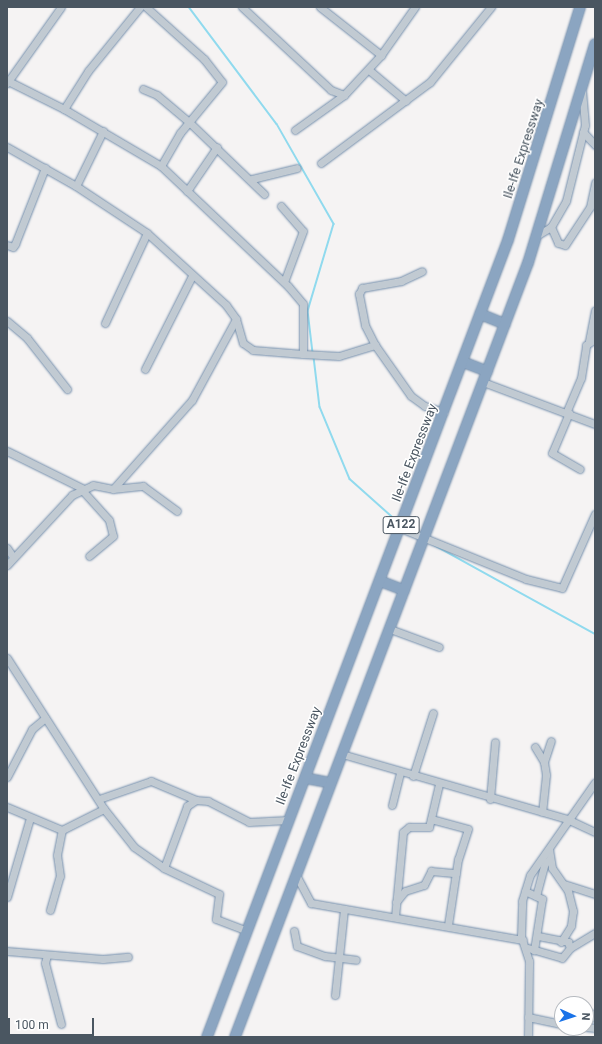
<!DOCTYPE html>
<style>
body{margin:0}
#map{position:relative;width:602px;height:1044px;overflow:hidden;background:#f5f3f3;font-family:Roboto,sans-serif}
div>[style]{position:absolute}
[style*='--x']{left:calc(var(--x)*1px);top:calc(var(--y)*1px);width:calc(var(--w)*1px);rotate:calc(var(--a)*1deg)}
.stream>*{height:1.5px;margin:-0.75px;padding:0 0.75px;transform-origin:0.75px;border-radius:0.75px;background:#90daee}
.roads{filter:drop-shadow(0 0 1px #7690ad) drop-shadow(0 0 1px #7690ad)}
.minor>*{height:7px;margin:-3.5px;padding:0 3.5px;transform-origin:3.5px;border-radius:3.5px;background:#c1cad2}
.highway>*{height:10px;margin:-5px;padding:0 5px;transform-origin:5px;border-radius:5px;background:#8ba5c1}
span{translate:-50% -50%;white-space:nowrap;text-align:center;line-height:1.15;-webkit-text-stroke:3px #fff;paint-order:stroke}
.shield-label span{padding:1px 3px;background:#fff;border:1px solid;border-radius:3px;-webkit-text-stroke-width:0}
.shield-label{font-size:12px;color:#4a5661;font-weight:700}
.street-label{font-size:13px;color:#4a5661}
.frame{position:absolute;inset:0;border:8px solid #4a5661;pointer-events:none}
.north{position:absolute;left:554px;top:996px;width:40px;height:40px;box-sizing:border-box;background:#fff;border:1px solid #b7bbc0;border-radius:50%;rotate:93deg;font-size:11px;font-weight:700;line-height:16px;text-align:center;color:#4a5661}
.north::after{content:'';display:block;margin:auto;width:14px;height:18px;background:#1a73e8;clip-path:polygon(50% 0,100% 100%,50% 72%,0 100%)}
.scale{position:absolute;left:8px;top:1018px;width:86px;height:18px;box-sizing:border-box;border:2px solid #4a5661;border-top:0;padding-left:5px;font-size:12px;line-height:14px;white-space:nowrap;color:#4a5661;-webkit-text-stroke:3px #fff;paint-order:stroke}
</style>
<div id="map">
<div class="stream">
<div style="--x:189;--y:7;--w:146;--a:53.1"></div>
<div style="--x:277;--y:124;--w:115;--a:60.3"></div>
<div style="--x:334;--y:224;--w:91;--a:106.6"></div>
<div style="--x:308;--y:311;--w:42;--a:83.2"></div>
<div style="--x:314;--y:357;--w:50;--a:83.2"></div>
<div style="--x:320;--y:407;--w:78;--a:67.4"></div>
<div style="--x:350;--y:479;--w:63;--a:41.8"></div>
<div style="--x:434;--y:545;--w:184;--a:28.9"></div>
</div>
<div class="roads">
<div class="minor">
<div style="--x:140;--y:7;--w:82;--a:129.1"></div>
<div style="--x:88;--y:71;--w:45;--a:122.3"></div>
<div style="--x:64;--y:109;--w:113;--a:30.4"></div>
<div style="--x:161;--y:166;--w:175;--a:43.4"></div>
<div style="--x:288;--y:286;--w:23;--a:50"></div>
<div style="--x:303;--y:304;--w:50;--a:90"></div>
<div style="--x:303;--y:354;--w:36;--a:3"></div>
<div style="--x:339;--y:356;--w:38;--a:-17"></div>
<div style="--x:375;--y:345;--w:62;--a:54.8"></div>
<div style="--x:411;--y:396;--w:17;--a:36"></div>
<div style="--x:425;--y:406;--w:20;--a:18"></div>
<div style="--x:146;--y:7;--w:78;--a:41.9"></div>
<div style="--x:204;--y:59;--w:29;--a:52"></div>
<div style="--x:222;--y:82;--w:66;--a:129.5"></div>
<div style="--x:180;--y:133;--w:38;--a:120"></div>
<div style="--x:242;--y:7;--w:122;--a:43"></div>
<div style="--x:331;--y:90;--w:14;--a:21"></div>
<div style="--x:320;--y:7;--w:78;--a:38.2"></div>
<div style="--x:381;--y:55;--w:59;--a:-54.7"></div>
<div style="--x:369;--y:70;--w:48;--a:40"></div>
<div style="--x:8;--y:81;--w:63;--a:26.6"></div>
<div style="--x:7;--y:83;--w:93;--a:-54.6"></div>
<div style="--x:143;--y:89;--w:15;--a:23"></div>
<div style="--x:157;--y:95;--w:42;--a:40.2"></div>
<div style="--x:189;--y:122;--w:104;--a:43.8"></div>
<div style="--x:295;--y:130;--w:60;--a:-35.5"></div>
<div style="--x:344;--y:95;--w:54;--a:-47.2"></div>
<div style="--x:103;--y:131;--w:61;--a:116.1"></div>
<div style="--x:76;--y:186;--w:85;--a:33.5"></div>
<div style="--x:147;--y:233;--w:107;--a:42.3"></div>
<div style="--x:226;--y:305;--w:17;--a:54"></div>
<div style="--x:236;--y:319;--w:25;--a:74"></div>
<div style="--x:243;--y:343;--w:12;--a:35"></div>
<div style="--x:253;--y:350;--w:50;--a:4.6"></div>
<div style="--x:583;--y:132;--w:18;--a:47"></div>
<div style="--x:7;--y:147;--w:79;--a:29.5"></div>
<div style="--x:321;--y:163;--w:136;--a:-36.6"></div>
<div style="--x:430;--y:82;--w:97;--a:-50.9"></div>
<div style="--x:252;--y:179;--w:46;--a:-13.7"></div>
<div style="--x:187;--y:191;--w:53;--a:-55.7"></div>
<div style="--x:281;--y:206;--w:33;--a:49"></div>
<div style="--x:303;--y:231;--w:54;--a:110.4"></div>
<div style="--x:551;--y:227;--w:17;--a:66"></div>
<div style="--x:558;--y:243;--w:7;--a:16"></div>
<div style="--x:565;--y:245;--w:45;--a:-56.7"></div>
<div style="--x:590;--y:207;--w:25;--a:-78"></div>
<div style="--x:536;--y:236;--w:17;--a:-31"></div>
<div style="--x:551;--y:227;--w:30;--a:-60"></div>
<div style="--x:566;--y:201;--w:78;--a:-76"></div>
<div style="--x:585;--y:125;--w:33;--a:-95"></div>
<div style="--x:7;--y:245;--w:6;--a:18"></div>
<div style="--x:13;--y:247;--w:4;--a:-56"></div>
<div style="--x:15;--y:244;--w:82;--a:-68.5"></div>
<div style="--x:7;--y:321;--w:26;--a:40"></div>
<div style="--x:27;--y:338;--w:65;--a:51.9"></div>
<div style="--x:105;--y:323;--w:99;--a:-65"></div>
<div style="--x:589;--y:341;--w:31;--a:-79"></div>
<div style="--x:375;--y:345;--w:22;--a:-117"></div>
<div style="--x:365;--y:325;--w:32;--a:-101"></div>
<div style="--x:359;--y:294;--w:7;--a:-63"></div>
<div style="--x:362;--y:288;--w:40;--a:-10"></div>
<div style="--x:401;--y:281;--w:23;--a:-25"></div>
<div style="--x:145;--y:369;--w:104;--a:-63.2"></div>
<div style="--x:483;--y:382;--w:120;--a:20.6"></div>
<div style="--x:566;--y:413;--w:38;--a:-67"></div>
<div style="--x:581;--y:378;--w:33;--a:-81"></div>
<div style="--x:586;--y:345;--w:11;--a:-34"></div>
<div style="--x:569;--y:413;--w:43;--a:113"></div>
<div style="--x:552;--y:453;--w:32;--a:30"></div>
<div style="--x:7;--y:451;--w:86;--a:26.3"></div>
<div style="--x:113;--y:489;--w:119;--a:-48.4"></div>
<div style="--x:192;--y:400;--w:92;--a:-61.5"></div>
<div style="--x:82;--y:490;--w:40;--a:48"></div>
<div style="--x:109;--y:520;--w:16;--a:76"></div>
<div style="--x:113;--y:536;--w:31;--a:140"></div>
<div style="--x:400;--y:528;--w:136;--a:22"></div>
<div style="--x:526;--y:579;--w:37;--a:14"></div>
<div style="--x:562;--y:588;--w:81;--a:-66"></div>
<div style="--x:7;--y:548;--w:11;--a:56"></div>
<div style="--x:7;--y:565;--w:96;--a:-47.1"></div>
<div style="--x:72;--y:495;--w:23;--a:-25"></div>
<div style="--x:93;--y:485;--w:20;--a:11"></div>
<div style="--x:113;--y:489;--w:30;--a:-6"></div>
<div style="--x:143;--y:486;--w:42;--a:36.3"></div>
<div style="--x:390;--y:629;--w:52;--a:20.2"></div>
<div style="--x:7;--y:658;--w:179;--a:57.3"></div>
<div style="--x:104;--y:809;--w:48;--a:51.7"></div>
<div style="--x:134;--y:847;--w:37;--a:35"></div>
<div style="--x:164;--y:868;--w:61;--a:25.3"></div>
<div style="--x:219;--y:894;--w:25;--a:97"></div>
<div style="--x:216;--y:919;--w:33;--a:21"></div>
<div style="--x:535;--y:747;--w:17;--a:59"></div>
<div style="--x:544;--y:762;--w:13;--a:81"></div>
<div style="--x:546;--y:775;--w:37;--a:96"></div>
<div style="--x:342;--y:754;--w:234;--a:16.1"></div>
<div style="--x:567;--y:819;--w:31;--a:25"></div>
<div style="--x:544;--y:762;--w:22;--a:-72"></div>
<div style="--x:413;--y:776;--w:66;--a:-72.4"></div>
<div style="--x:7;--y:777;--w:54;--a:-62.5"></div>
<div style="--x:32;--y:729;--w:17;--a:-40"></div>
<div style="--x:99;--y:799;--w:55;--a:-19.1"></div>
<div style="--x:151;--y:781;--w:49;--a:22.9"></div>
<div style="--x:490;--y:799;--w:57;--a:-85"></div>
<div style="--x:392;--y:805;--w:34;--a:-76"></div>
<div style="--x:7;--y:807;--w:60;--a:22.7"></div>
<div style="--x:62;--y:830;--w:47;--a:-26.6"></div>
<div style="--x:431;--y:819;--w:38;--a:15"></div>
<div style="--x:468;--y:829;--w:32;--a:108"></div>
<div style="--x:458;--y:859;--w:67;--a:98.6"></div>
<div style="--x:549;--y:849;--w:19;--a:81"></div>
<div style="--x:552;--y:868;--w:28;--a:55"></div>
<div style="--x:568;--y:891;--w:21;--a:76"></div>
<div style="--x:573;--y:911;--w:15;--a:98"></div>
<div style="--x:571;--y:926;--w:19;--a:122"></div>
<div style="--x:164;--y:868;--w:66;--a:-69.6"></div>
<div style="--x:187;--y:806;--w:11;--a:-34"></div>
<div style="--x:196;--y:800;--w:12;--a:5"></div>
<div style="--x:208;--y:801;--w:46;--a:27.1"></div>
<div style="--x:249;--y:822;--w:39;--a:-3"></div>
<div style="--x:296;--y:875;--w:32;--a:62"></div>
<div style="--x:311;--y:903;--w:215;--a:9.9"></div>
<div style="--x:564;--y:884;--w:33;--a:18"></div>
<div style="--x:525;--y:891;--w:19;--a:25"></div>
<div style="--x:542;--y:899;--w:52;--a:98.9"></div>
<div style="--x:536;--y:896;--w:34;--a:-75"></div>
<div style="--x:545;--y:863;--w:6;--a:-39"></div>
<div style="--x:7;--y:897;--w:82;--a:-73.8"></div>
<div style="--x:396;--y:902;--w:14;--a:-51"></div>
<div style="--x:405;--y:891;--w:20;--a:-18"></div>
<div style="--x:424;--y:885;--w:16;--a:-63"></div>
<div style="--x:431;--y:871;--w:25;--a:5"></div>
<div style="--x:50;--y:910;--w:35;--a:-74"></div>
<div style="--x:60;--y:876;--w:21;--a:-98"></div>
<div style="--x:57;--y:855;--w:25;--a:-79"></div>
<div style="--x:395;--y:917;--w:85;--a:-84.6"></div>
<div style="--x:403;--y:832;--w:8;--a:-40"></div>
<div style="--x:409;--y:827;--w:20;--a:0"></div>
<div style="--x:429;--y:827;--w:44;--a:-76.9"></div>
<div style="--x:294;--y:931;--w:15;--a:79"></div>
<div style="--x:297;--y:946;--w:30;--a:20"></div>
<div style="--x:325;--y:956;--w:31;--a:7"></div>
<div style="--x:538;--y:936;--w:31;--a:11"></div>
<div style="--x:568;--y:942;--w:6;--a:72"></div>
<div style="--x:528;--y:948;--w:35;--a:16"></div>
<div style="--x:562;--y:958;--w:13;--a:-51"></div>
<div style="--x:570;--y:948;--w:29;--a:-31"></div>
<div style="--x:7;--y:951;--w:96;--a:4.8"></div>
<div style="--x:103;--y:959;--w:25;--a:-5"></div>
<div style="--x:47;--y:955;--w:8;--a:104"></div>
<div style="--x:45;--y:963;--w:63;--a:75.3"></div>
<div style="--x:335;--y:995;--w:86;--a:-84"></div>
<div style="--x:528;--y:1017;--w:35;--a:12"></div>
<div style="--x:586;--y:1023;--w:13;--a:-48"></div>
<div style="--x:586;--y:1027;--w:9;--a:6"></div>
<div style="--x:528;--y:1037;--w:76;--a:-89.2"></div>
<div style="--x:529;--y:961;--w:26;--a:-108"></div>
<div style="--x:521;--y:936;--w:35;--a:-88"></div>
<div style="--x:522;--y:901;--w:27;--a:-73"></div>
<div style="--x:530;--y:875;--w:113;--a:-55"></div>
</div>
<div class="highway">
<div style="--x:480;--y:314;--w:27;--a:22"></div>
<div style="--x:463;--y:362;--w:26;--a:21"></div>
<div style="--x:380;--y:581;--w:26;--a:21"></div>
<div style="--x:305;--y:778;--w:26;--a:11"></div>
<div style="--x:207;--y:1037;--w:852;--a:-69.31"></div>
<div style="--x:508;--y:240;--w:244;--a:-72.8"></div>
<div style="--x:235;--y:1037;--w:828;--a:-69.27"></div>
<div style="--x:528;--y:263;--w:229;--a:-73"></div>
</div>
</div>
<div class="shield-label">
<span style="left:401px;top:525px">A122</span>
</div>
<div class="street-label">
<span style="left:524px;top:149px;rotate:-72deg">Ile-Ife Expressway</span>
<span style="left:415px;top:453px;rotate:-69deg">Ile-Ife Expressway</span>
<span style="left:299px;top:756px;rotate:-69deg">Ile-Ife Expressway</span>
</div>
<div class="frame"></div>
<div class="north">N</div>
<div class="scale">100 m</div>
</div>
